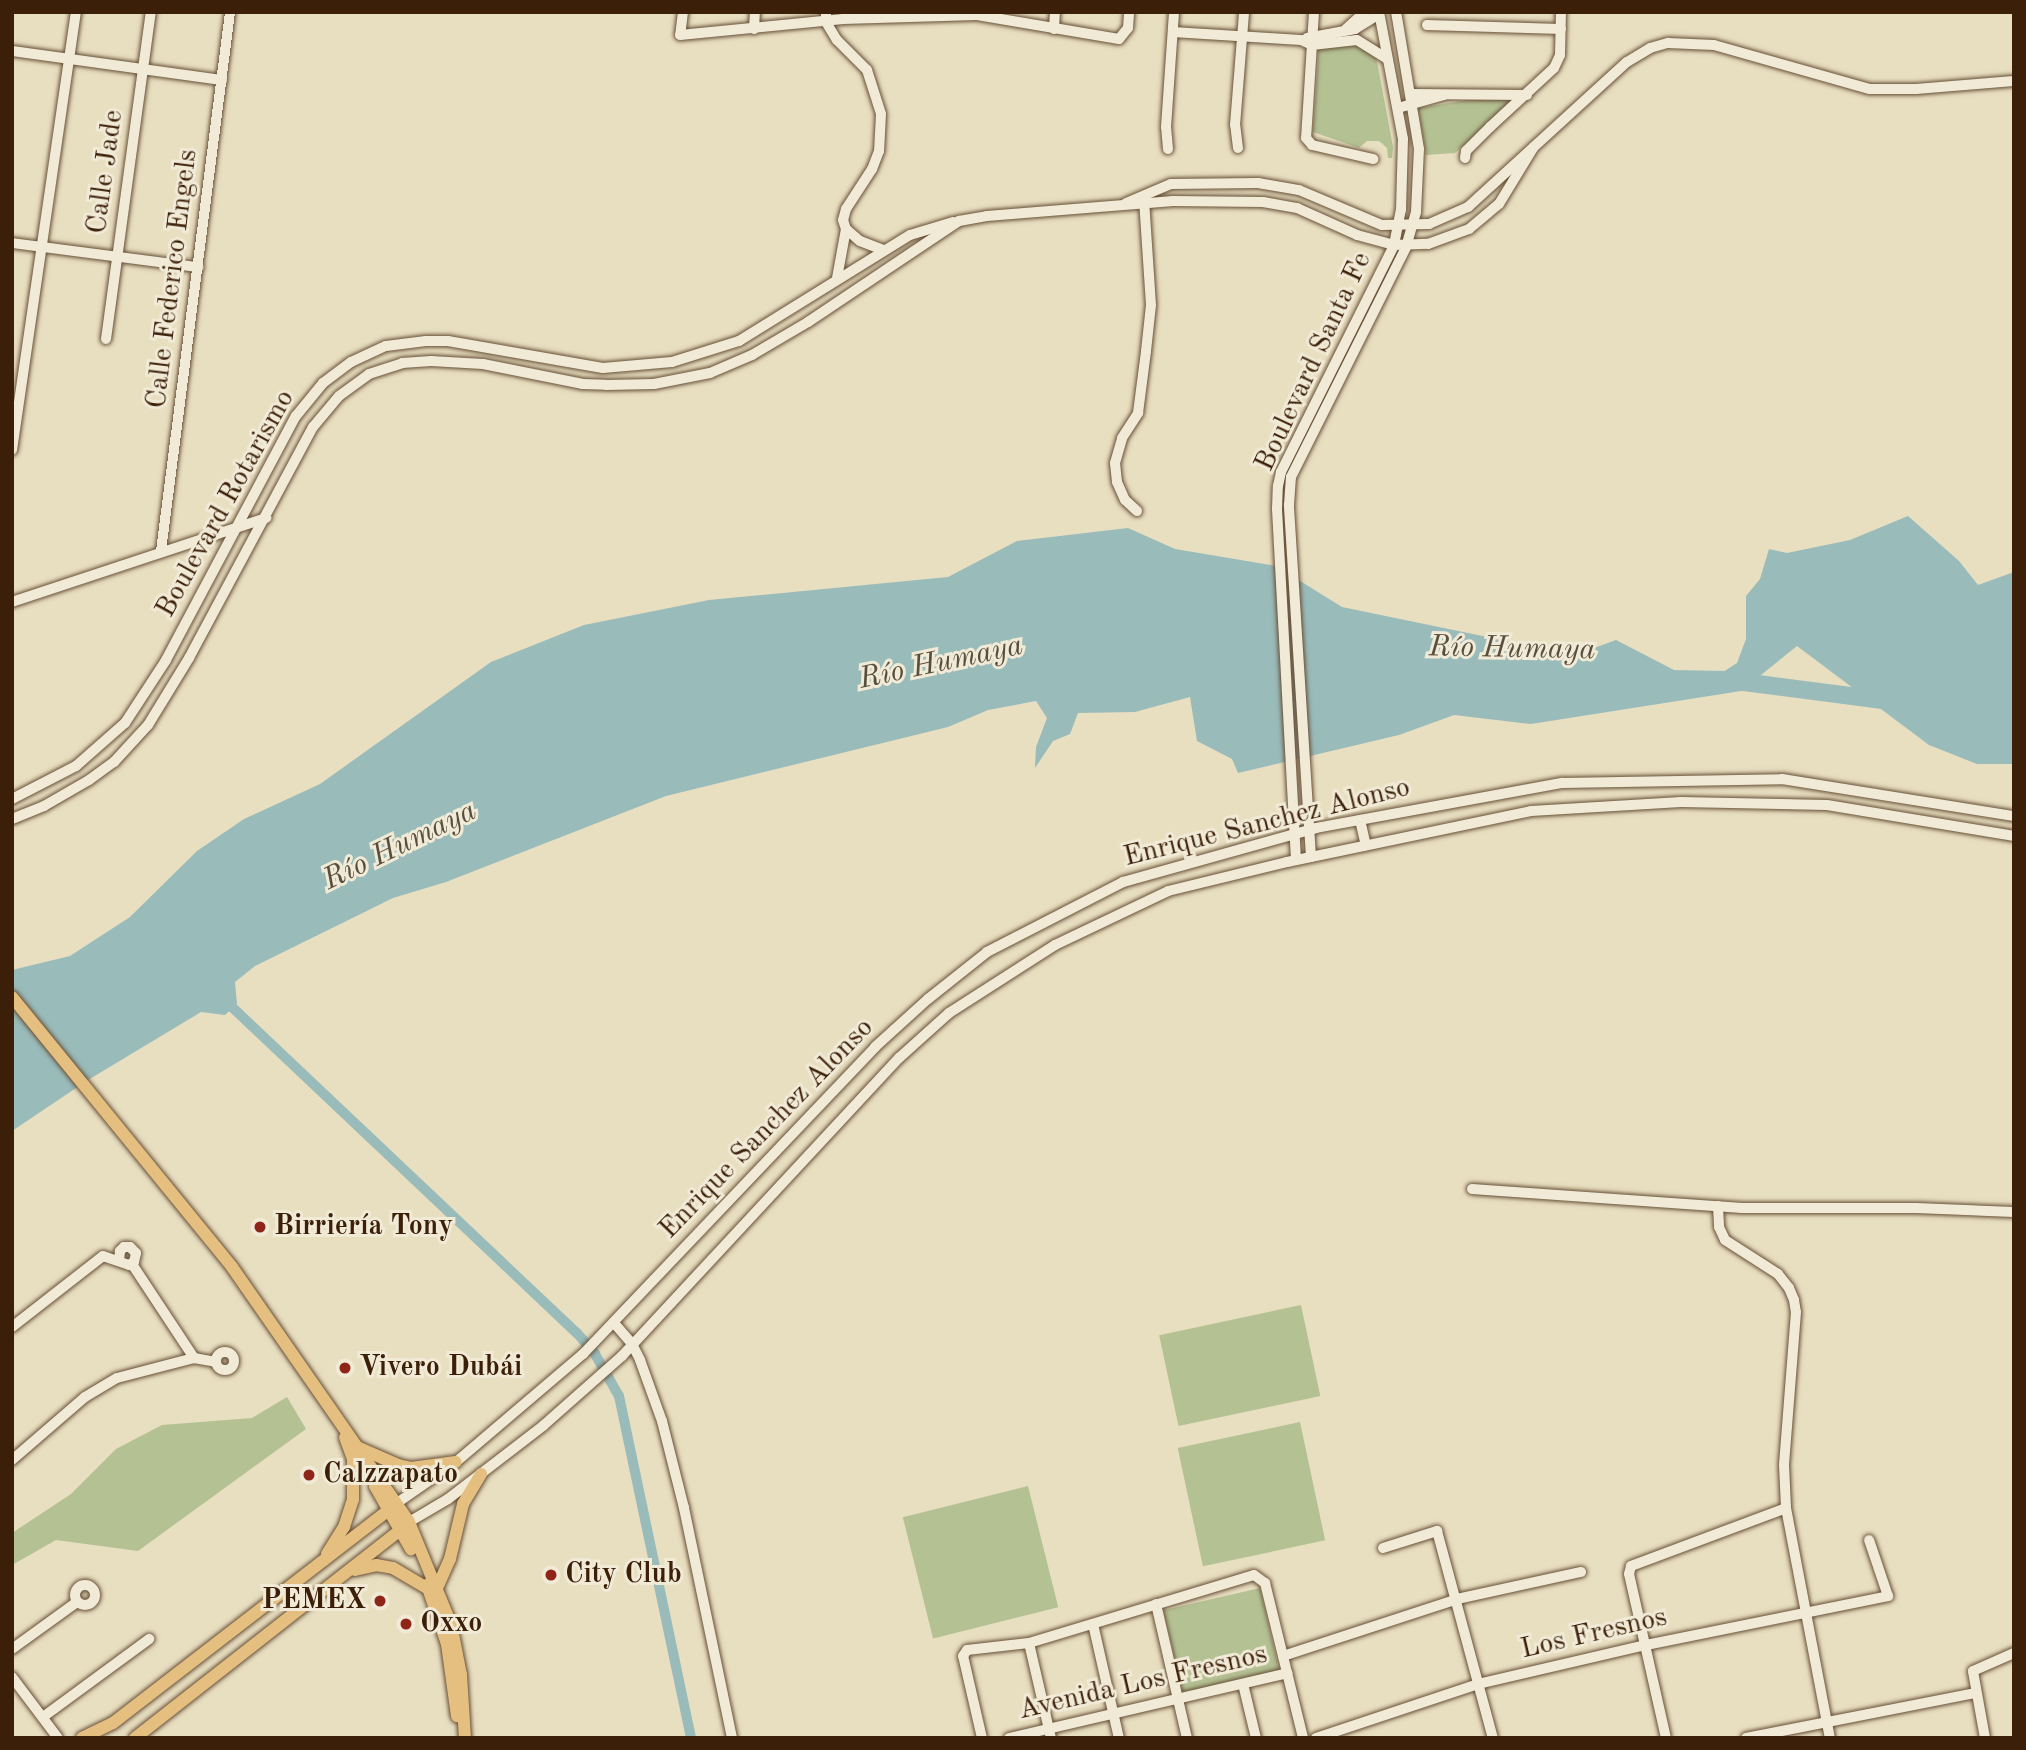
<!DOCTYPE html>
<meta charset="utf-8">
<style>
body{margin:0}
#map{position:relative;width:2026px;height:1750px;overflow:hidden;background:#e8dec0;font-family:"Old Standard TT",serif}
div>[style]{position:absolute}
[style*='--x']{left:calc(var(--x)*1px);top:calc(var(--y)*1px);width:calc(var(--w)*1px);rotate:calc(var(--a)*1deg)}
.green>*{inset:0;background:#b4c193;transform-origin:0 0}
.water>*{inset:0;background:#99bbba}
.canal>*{height:10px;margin:-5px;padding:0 5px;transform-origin:5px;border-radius:5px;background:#99bbba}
.river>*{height:18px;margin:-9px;padding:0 9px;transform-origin:9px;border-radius:9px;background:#99bbba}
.roads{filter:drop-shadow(0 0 2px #674f36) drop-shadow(0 0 2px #674f36)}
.minor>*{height:10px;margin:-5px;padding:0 5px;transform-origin:5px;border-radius:5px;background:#f0ead6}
.minor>.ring{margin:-5px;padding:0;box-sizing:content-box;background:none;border:10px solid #f0ead6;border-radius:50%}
.major>*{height:12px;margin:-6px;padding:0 6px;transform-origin:6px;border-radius:6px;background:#e4bf80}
.dots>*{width:19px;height:19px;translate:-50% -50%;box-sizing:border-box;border:4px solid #f0ead6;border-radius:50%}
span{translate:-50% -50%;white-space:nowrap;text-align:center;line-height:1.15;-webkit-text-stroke:6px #f0ead6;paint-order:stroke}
.street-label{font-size:28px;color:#3c1f08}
.poi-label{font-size:28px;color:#3c1f08;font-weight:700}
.left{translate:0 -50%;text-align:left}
.right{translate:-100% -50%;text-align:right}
.water-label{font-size:30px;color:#584e3d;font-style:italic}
.frame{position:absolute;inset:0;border:14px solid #3c1f08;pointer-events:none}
</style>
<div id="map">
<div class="green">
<div style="clip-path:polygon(1356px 41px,1376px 56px,1393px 147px,1392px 158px,1388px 158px,1387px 148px,1379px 141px,1367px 141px,1359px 148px,1313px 132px,1319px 46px)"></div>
<div style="clip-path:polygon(1468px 100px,1506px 100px,1509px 104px,1455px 153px,1426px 155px,1418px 108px)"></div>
<div style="left:1301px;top:1305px;width:93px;height:145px;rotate:78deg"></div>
<div style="clip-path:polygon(287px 1397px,306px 1429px,138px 1551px,56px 1540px,12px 1565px,12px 1533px,71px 1494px,116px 1449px,162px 1425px,252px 1418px)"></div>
<div style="left:1300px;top:1422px;width:121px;height:125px;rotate:78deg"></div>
<div style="left:1028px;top:1486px;width:125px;height:129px;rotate:76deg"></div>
<div style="left:1260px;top:1588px;width:87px;height:99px;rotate:77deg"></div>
</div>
<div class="water">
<div style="clip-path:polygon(1908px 516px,1959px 561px,1978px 585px,2014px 572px,2014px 764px,1977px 764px,1929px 745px,1797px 646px,1741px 691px,1531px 724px,1454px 715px,1399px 735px,1238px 773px,1232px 759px,1197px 741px,1190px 697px,1135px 712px,1078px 713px,1070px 734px,1053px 741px,1035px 768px,1036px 747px,1047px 718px,1036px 701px,988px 710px,948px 727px,666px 796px,446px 882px,393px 898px,255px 966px,235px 982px,237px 1004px,225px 1015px,201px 1012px,88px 1080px,12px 1131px,12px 970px,70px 956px,130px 917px,197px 851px,244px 819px,320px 784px,491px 662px,584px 625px,709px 600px,948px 577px,1017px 541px,1128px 528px,1175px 549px,1276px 566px,1342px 607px,1575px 655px,1616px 640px,1703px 685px,1737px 663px,1746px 639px,1746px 596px,1760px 579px,1769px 549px,1787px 553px,1850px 540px)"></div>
</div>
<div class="canal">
<div style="--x:233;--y:1008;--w:473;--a:43.4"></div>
<div style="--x:577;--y:1333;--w:28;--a:49"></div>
<div style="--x:595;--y:1354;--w:48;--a:60.3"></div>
<div style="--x:619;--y:1396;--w:349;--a:78.1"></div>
</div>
<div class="river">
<div style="--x:1670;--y:679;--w:58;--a:1"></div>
<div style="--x:1728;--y:680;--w:162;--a:7.4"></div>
</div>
<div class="roads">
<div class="minor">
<div style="--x:683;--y:12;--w:23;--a:97"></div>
<div style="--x:680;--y:35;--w:164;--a:-5.6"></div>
<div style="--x:843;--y:19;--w:134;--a:-1.7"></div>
<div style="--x:977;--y:15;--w:144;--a:9.6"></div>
<div style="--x:1119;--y:39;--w:14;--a:-51"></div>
<div style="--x:1128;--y:28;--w:16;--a:-86"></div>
<div style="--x:826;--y:12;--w:10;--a:90"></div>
<div style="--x:826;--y:22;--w:21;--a:59"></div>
<div style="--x:837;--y:40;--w:42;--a:45"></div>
<div style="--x:867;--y:70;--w:46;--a:72.3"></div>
<div style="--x:881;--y:114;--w:37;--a:93"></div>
<div style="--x:879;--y:151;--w:19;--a:111"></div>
<div style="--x:872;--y:169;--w:48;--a:123"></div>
<div style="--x:846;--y:209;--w:11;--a:105"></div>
<div style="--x:843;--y:220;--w:9;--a:72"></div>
<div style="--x:846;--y:229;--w:50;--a:100.4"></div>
<div style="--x:1314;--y:12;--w:126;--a:93.6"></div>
<div style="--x:1306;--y:138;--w:9;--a:49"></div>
<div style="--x:1312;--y:145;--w:63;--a:12.9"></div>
<div style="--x:1427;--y:25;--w:134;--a:1.7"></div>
<div style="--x:754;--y:29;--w:17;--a:-87"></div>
<div style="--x:1054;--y:29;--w:17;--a:-87"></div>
<div style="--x:1346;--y:29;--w:25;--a:-42"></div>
<div style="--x:1173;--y:32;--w:128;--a:3.6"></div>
<div style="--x:1301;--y:40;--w:12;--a:24"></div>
<div style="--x:1312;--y:45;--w:45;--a:-6.3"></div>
<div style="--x:1357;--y:40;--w:36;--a:32"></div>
<div style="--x:1307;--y:38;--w:49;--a:-10.6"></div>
<div style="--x:1355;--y:29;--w:28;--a:-32"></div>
<div style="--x:12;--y:51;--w:212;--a:7.9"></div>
<div style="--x:1412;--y:94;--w:115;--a:0.5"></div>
<div style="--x:1398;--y:108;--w:48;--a:-15.8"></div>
<div style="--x:1238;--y:148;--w:23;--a:-97"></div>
<div style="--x:1235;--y:125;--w:113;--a:-85.4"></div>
<div style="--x:1168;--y:149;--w:22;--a:-95"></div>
<div style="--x:1166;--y:127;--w:115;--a:-86"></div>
<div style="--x:1465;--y:158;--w:7;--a:-82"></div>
<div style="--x:1466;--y:151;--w:34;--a:-45"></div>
<div style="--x:1490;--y:127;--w:87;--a:-42.7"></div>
<div style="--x:1554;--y:68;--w:14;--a:-65"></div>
<div style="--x:1560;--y:55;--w:43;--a:-88.7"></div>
<div style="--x:1126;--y:203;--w:49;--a:-22.9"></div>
<div style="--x:1171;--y:184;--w:87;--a:-0.7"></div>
<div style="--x:1258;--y:183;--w:42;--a:9.7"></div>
<div style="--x:1299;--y:190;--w:90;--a:22.9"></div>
<div style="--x:1382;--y:225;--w:47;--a:-1.2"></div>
<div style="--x:1429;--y:224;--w:43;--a:-23.6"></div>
<div style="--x:1468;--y:207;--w:215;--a:-42.4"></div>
<div style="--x:1627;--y:62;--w:27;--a:-31"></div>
<div style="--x:1650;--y:48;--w:19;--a:-16"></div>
<div style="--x:1668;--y:43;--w:46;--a:2.5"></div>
<div style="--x:1714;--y:45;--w:162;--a:15.8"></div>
<div style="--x:1870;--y:89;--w:46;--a:0"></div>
<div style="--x:1916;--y:89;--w:98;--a:-4.7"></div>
<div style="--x:846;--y:229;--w:18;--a:41"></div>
<div style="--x:860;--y:241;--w:25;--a:21"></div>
<div style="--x:12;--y:243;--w:188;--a:7.4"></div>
<div style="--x:106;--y:339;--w:330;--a:-82.2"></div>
<div style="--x:12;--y:450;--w:443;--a:-81.7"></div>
<div style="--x:1137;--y:511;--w:16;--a:-137"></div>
<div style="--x:1125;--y:500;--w:20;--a:-114"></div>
<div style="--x:1117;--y:482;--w:19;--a:-96"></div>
<div style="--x:1115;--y:463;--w:26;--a:-74"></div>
<div style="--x:1122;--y:438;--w:30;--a:-57"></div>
<div style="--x:1138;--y:413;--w:63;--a:-82.6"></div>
<div style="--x:1146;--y:351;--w:46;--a:-83.8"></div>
<div style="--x:1151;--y:305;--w:106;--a:-93.8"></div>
<div style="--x:161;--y:551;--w:543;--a:-82.7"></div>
<div style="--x:12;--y:602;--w:268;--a:-18.3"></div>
<div style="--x:12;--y:799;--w:72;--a:-27.3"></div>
<div style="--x:76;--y:766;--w:65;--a:-41.3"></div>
<div style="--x:125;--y:723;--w:75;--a:-56.9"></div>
<div style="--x:166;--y:660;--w:276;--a:-62"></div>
<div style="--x:296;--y:416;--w:43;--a:-50.7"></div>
<div style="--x:323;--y:383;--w:35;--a:-37"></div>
<div style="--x:351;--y:362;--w:38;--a:-25"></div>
<div style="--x:386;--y:346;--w:40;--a:-7.1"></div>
<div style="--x:426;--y:341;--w:22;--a:0"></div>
<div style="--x:448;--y:341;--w:157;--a:9.9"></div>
<div style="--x:603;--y:368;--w:69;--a:-5"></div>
<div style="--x:672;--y:362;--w:70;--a:-17.4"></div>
<div style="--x:739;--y:341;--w:201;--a:-31.8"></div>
<div style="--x:910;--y:235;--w:45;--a:-16.8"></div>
<div style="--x:12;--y:819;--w:35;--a:-22"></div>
<div style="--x:44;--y:806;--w:52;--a:-30"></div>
<div style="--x:89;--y:780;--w:31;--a:-36"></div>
<div style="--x:114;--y:762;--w:50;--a:-47.4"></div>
<div style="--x:148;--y:725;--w:79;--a:-58.5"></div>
<div style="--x:189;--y:658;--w:262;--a:-61.8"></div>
<div style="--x:313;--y:427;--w:40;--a:-50"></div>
<div style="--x:339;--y:396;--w:37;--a:-36"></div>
<div style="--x:369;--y:374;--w:35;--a:-18"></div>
<div style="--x:402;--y:363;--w:29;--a:-4"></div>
<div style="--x:431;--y:361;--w:52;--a:3.3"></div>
<div style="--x:483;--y:364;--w:102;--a:11.3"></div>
<div style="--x:583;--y:384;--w:23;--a:2"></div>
<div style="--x:606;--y:385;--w:48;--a:-1.2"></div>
<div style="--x:654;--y:384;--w:57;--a:-11.1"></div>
<div style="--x:710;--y:373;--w:46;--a:-23.2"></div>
<div style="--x:752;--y:355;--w:65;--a:-30.5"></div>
<div style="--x:808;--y:322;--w:182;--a:-33.8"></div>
<div style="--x:959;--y:221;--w:28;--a:-10"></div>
<div style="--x:987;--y:216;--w:187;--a:-4.6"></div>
<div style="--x:1173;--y:201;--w:90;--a:0.6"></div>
<div style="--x:1263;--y:202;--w:35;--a:10"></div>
<div style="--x:1297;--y:208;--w:66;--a:24.2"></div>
<div style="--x:1357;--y:235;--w:38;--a:15"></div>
<div style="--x:1394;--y:245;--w:34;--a:-2"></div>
<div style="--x:1428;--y:244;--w:44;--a:-20.1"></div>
<div style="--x:1469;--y:229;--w:39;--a:-40"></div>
<div style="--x:1499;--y:204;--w:66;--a:-58.7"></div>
<div style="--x:1360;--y:820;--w:26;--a:77"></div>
<div style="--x:1311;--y:857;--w:353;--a:-93.6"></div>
<div style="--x:1289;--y:505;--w:28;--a:-86"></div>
<div style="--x:1291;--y:477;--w:257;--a:-63.4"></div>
<div style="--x:1406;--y:247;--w:36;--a:-74"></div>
<div style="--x:1416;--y:212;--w:63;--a:-87.3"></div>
<div style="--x:1419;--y:149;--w:139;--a:-99.5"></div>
<div style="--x:1296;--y:860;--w:352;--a:-93.1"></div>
<div style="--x:1277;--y:509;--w:23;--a:-88"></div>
<div style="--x:1278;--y:486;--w:14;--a:-78"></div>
<div style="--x:1281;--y:472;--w:254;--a:-63.5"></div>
<div style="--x:1394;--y:245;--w:36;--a:-79"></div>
<div style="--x:1401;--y:210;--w:71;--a:-88.4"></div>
<div style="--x:1403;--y:139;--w:129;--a:-100.7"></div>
<div style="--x:1472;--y:1189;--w:271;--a:4"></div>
<div style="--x:1742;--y:1208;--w:174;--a:0"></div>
<div style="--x:1916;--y:1208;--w:98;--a:2.3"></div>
<div style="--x:1718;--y:1206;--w:21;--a:87"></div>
<div style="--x:1719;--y:1227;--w:14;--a:65"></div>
<div style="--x:1725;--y:1240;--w:63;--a:32.7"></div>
<div style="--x:1778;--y:1274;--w:18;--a:52"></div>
<div style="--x:1789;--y:1288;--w:13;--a:67"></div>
<div style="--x:1794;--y:1300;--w:12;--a:81"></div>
<div style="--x:1796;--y:1312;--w:153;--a:94.5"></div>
<div style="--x:1784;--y:1465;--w:43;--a:87.3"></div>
<div style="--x:1786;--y:1508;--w:234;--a:79.2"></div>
<div style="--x:132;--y:1264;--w:113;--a:56.6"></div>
<div style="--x:614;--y:1323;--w:28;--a:49"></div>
<div style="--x:632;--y:1344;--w:18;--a:63"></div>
<div style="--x:640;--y:1360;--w:65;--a:70.2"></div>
<div style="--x:662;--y:1421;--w:90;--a:75.8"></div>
<div style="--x:684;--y:1508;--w:235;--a:78.2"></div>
<div style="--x:12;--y:1327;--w:115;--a:-38"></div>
<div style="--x:103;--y:1256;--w:28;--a:19"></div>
<div style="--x:129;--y:1265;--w:6;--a:-31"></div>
<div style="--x:134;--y:1262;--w:9;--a:-77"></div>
<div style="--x:136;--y:1253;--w:8;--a:-135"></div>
<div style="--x:130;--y:1247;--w:6;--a:180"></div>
<div style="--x:124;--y:1247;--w:6;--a:135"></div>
<div style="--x:120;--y:1251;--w:9;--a:96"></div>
<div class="ring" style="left:216px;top:1352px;width:8px;height:8px"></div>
<div style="--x:12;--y:1460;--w:96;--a:-40.8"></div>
<div style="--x:85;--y:1397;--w:37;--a:-31"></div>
<div style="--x:117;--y:1378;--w:80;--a:-14.6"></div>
<div style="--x:194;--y:1358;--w:22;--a:10"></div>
<div style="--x:397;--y:1503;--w:72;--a:-34.8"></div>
<div style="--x:456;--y:1462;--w:167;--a:-40.4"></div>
<div style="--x:583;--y:1354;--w:424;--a:-46.4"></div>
<div style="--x:875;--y:1047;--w:72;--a:-42.2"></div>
<div style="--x:928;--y:999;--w:75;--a:-38.5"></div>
<div style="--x:987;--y:952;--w:153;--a:-27.2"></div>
<div style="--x:1123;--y:882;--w:200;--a:-15.6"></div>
<div style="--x:1316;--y:828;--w:250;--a:-10.4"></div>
<div style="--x:1562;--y:783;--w:220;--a:-1"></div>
<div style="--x:1782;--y:779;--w:235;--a:9.1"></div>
<div style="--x:409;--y:1522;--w:45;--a:-30.5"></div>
<div style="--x:448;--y:1499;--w:121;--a:-37.6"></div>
<div style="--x:544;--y:1425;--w:104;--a:-41.5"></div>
<div style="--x:622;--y:1356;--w:407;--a:-47.1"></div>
<div style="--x:899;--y:1058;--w:67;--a:-42"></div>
<div style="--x:949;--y:1013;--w:126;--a:-32.7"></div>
<div style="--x:1055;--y:945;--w:125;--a:-25.5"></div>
<div style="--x:1168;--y:891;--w:122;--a:-13.7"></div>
<div style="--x:1287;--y:862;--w:249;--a:-11.8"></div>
<div style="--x:1531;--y:811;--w:150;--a:-3.4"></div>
<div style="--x:1681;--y:802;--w:146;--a:1.2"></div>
<div style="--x:1827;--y:805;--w:190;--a:9.4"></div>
<div style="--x:1383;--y:1548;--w:57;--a:-17.5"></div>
<div style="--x:1437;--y:1531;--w:214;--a:74.9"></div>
<div class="ring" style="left:75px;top:1585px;width:10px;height:10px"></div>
<div style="--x:1156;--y:1604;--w:138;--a:77"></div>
<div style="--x:1093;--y:1624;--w:117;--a:77.2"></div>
<div style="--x:1029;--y:1643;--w:98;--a:77"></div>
<div style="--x:12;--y:1649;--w:80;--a:-35.9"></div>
<div style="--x:1283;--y:1656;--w:183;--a:-18.1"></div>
<div style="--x:1457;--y:1599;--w:127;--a:-12.3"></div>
<div style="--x:12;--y:1677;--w:76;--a:53"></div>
<div style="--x:1243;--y:1684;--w:56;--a:76.5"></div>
<div style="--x:43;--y:1717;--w:132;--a:-36.3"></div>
<div style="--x:982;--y:1738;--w:84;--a:-103"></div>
<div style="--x:963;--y:1656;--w:7;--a:-56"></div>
<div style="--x:967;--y:1650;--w:62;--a:-6.4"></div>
<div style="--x:1029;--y:1643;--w:235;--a:-16.8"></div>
<div style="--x:1254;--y:1575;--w:14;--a:36"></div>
<div style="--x:1265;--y:1583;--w:160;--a:76.2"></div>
<div style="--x:1009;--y:1738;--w:286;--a:-13.1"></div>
<div style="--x:1316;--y:1738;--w:171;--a:-18.4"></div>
<div style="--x:1478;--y:1684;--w:172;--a:-13.1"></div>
<div style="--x:1646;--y:1645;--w:247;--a:-11.4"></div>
<div style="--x:1888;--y:1596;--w:59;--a:-108.7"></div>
<div style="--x:1666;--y:1738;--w:168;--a:-102.7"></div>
<div style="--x:1629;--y:1574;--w:8;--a:-76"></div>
<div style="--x:1631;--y:1566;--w:165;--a:-20.5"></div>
<div style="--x:1746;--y:1738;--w:233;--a:-11.1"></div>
<div style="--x:1985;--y:1738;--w:68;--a:-100.2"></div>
<div style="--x:1973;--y:1671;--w:45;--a:-23.7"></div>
</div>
<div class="major">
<div style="--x:12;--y:997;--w:348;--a:50.8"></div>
<div style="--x:232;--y:1267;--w:310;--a:55.2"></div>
<div style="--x:409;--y:1522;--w:110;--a:67.6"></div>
<div style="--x:451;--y:1624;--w:52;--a:78.9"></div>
<div style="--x:461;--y:1675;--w:63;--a:86.4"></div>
<div style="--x:357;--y:1447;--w:45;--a:23.7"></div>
<div style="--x:398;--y:1465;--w:13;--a:13"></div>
<div style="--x:411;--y:1468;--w:45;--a:-7.6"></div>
<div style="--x:375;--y:1486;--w:73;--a:60.3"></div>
<div style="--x:327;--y:1554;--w:32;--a:-58"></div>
<div style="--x:344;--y:1527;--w:28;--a:-72"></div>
<div style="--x:353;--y:1500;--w:41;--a:-90"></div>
<div style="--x:353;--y:1459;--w:23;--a:-110"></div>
<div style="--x:355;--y:1570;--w:22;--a:-13"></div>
<div style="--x:376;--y:1565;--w:17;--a:10"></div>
<div style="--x:393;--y:1568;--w:43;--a:30.7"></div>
<div style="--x:427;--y:1585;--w:62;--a:71.3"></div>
<div style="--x:447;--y:1644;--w:73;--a:82.1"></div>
<div style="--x:437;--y:1588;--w:32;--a:-66"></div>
<div style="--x:450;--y:1559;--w:57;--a:-76.7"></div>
<div style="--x:463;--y:1504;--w:35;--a:-59"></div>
<div style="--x:82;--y:1738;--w:34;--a:-26"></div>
<div style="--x:113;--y:1723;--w:355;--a:-37.7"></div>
<div style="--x:135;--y:1738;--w:343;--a:-38.1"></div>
</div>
</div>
<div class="dots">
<div style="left:260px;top:1227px;background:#8f2418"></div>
<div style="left:345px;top:1368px;background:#8f2418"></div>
<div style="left:309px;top:1475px;background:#8f2418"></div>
<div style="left:551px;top:1575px;background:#8f2418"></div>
<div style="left:380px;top:1601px;background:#8f2418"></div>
<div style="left:406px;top:1624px;background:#8f2418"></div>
</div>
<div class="street-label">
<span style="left:106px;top:172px;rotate:-82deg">Calle Jade</span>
<span style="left:173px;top:279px;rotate:-83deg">Calle Federico Engels</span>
<span style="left:1314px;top:362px;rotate:-65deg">Boulevard Santa Fe</span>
<span style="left:226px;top:504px;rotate:-61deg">Boulevard Rotarismo</span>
<span style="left:1267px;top:823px;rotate:-14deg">Enrique Sanchez Alonso</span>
<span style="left:767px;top:1129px;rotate:-46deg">Enrique Sanchez Alonso</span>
<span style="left:1594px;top:1634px;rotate:-13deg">Los Fresnos</span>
<span style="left:1143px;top:1683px;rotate:-13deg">Avenida Los Fresnos</span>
</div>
<div class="poi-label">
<span class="left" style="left:274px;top:1227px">Birriería Tony</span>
<span class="left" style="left:359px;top:1368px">Vivero Dubái</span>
<span class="left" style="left:323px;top:1475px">Calzzapato</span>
<span class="left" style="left:565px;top:1575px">City Club</span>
<span class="right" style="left:366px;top:1601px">PEMEX</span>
<span class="left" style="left:420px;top:1624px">Oxxo</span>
</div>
<div class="water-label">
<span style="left:1512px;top:649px;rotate:1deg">Río Humaya</span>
<span style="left:941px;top:663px;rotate:-12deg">Río Humaya</span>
<span style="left:400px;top:846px;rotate:-26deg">Río Humaya</span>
</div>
<div class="frame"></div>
</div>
